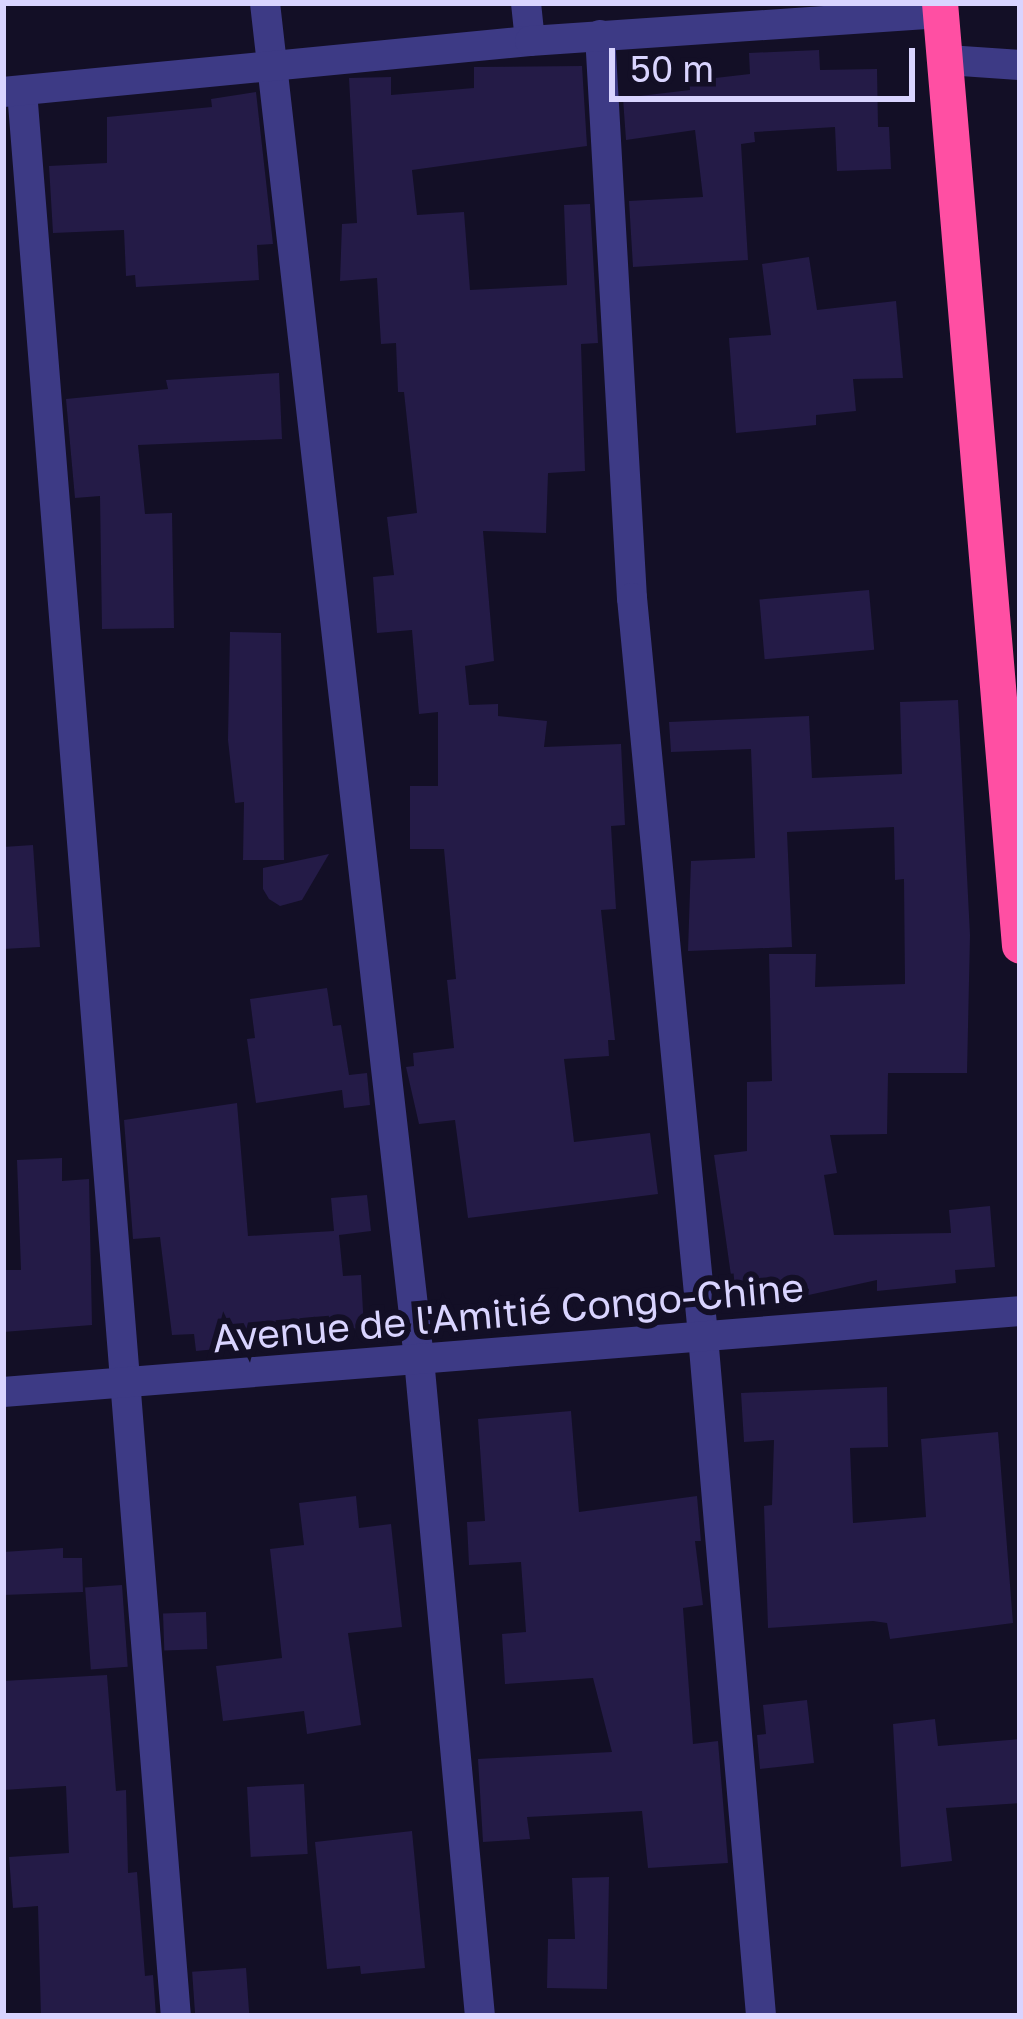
<!DOCTYPE html>
<meta charset="utf-8">
<style>
body{margin:0}
#map{position:relative;width:1023px;height:2019px;overflow:hidden;background:#130f26;font-family:"Golos Text",sans-serif}
div>[style]{position:absolute}
[style*='--x']{left:calc(var(--x)*1px);top:calc(var(--y)*1px);width:calc(var(--w)*1px);rotate:calc(var(--a)*1deg)}
.building>*{inset:0;background:#241b47;transform-origin:0 0}
.street>*{height:30px;margin:-15px;padding:0 15px;transform-origin:15px;border-radius:15px;background:#3d3a85}
.highway>*{height:36px;margin:-18px;padding:0 18px;transform-origin:18px;border-radius:18px;background:#ff4fa3}
span{translate:-50% -50%;white-space:nowrap;text-align:center;line-height:1.15;-webkit-text-stroke:12px #130f26;paint-order:stroke}
.street-label{font-size:39px;color:#d9d4ff}
.frame{position:absolute;inset:0;border:6px solid #d9d4ff;pointer-events:none}
.scale{position:absolute;left:609px;top:48px;width:306px;height:54px;box-sizing:border-box;border:6px solid #d9d4ff;border-top:0;padding-left:15px;font-size:36px;line-height:42px;white-space:nowrap;color:#d9d4ff;-webkit-text-stroke:9px #130f26;paint-order:stroke}
</style>
<div id="map">
<div class="building">
<div style="clip-path:polygon(819px 50px,820px 70px,877px 69px,878px 127px,889px 127px,891px 169px,837px 171px,835px 127px,754px 132px,755px 142px,741px 144px,748px 260px,633px 267px,629px 201px,703px 197px,695px 130px,626px 140px,623px 98px,690px 90px,689px 81px,750px 74px,749px 53px)"></div>
<div style="clip-path:polygon(582px 66px,587px 146px,412px 170px,417px 215px,464px 212px,470px 290px,567px 285px,564px 205px,590px 204px,598px 343px,581px 344px,585px 471px,548px 473px,546px 533px,483px 531px,494px 661px,465px 666px,469px 705px,498px 704px,498px 716px,547px 721px,544px 747px,621px 744px,625px 825px,611px 826px,616px 909px,601px 910px,615px 1040px,608px 1040px,609px 1056px,564px 1059px,574px 1142px,650px 1133px,658px 1194px,468px 1218px,455px 1120px,419px 1124px,406px 1067px,414px 1066px,413px 1053px,454px 1048px,447px 980px,456px 979px,444px 849px,410px 849px,410px 786px,438px 786px,438px 712px,419px 714px,412px 630px,377px 633px,373px 577px,394px 575px,387px 517px,417px 513px,404px 392px,398px 392px,396px 343px,381px 344px,377px 278px,340px 281px,342px 224px,357px 223px,349px 78px,391px 77px,391px 95px,474px 88px,474px 67px)"></div>
<div style="clip-path:polygon(256px 92px,273px 244px,257px 245px,259px 280px,136px 287px,135px 275px,126px 276px,124px 230px,53px 233px,49px 166px,107px 163px,107px 117px,212px 107px,211px 99px)"></div>
<div style="clip-path:polygon(809px 257px,817px 310px,896px 301px,903px 378px,853px 379px,856px 411px,816px 415px,816px 425px,736px 433px,729px 338px,771px 335px,762px 264px)"></div>
<div style="clip-path:polygon(279px 373px,282px 439px,138px 445px,145px 514px,172px 513px,174px 628px,102px 629px,100px 496px,75px 498px,66px 399px,168px 389px,166px 380px)"></div>
<div style="left:869px;top:590px;width:60px;height:110px;rotate:85deg"></div>
<div style="clip-path:polygon(230px 632px,281px 633px,284px 860px,243px 860px,244px 802px,235px 803px,228px 740px)"></div>
<div style="clip-path:polygon(958px 700px,970px 935px,967px 1073px,888px 1073px,887px 1134px,830px 1135px,837px 1173px,824px 1175px,834px 1235px,951px 1233px,949px 1210px,990px 1206px,995px 1267px,955px 1270px,956px 1283px,877px 1291px,877px 1280px,736px 1311px,714px 1155px,747px 1151px,747px 1082px,772px 1081px,769px 954px,816px 954px,815px 987px,905px 984px,904px 879px,895px 880px,894px 827px,787px 832px,792px 947px,688px 951px,691px 861px,755px 858px,751px 749px,671px 752px,669px 722px,809px 716px,812px 778px,902px 774px,900px 702px)"></div>
<div style="clip-path:polygon(33px 845px,40px 947px,3px 949px,3px 847px)"></div>
<div style="clip-path:polygon(329px 854px,302px 900px,280px 906px,269px 899px,263px 889px,263px 868px)"></div>
<div style="clip-path:polygon(327px 988px,333px 1026px,341px 1025px,349px 1075px,367px 1073px,370px 1105px,344px 1108px,342px 1090px,256px 1103px,247px 1039px,255px 1038px,250px 999px)"></div>
<div style="clip-path:polygon(237px 1103px,248px 1236px,334px 1231px,331px 1198px,367px 1195px,371px 1231px,339px 1235px,343px 1276px,361px 1275px,364px 1329px,247px 1336px,248px 1346px,196px 1351px,194px 1334px,172px 1335px,160px 1237px,133px 1239px,124px 1120px)"></div>
<div style="clip-path:polygon(62px 1158px,62px 1181px,89px 1179px,92px 1325px,3px 1332px,3px 1270px,21px 1270px,17px 1160px)"></div>
<div style="clip-path:polygon(887px 1387px,888px 1447px,850px 1448px,853px 1523px,926px 1517px,921px 1439px,998px 1432px,1013px 1623px,890px 1639px,887px 1623px,873px 1621px,768px 1628px,764px 1506px,772px 1505px,774px 1440px,744px 1442px,741px 1393px)"></div>
<div style="clip-path:polygon(571px 1411px,579px 1512px,697px 1496px,701px 1541px,695px 1541px,703px 1605px,683px 1608px,693px 1744px,718px 1741px,728px 1863px,648px 1868px,642px 1811px,527px 1817px,530px 1839px,483px 1842px,478px 1759px,612px 1752px,593px 1678px,505px 1684px,502px 1634px,526px 1632px,521px 1562px,469px 1565px,467px 1522px,485px 1521px,478px 1419px)"></div>
<div style="clip-path:polygon(356px 1496px,359px 1528px,391px 1524px,402px 1627px,348px 1633px,361px 1725px,307px 1734px,304px 1711px,223px 1721px,216px 1666px,282px 1658px,270px 1549px,304px 1545px,299px 1503px)"></div>
<div style="clip-path:polygon(63px 1548px,63px 1558px,82px 1558px,83px 1592px,3px 1595px,3px 1552px)"></div>
<div style="left:122px;top:1585px;width:82px;height:37px;rotate:86deg"></div>
<div style="left:206px;top:1612px;width:37px;height:43px;rotate:88deg"></div>
<div style="clip-path:polygon(107px 1675px,116px 1791px,126px 1790px,128px 1873px,137px 1872px,145px 1976px,153px 1975px,156px 2016px,41px 2016px,38px 1906px,13px 1908px,9px 1857px,69px 1853px,66px 1786px,3px 1790px,3px 1681px)"></div>
<div style="clip-path:polygon(807px 1700px,814px 1763px,760px 1769px,757px 1735px,766px 1734px,763px 1705px)"></div>
<div style="clip-path:polygon(935px 1719px,938px 1746px,1020px 1739px,1020px 1803px,946px 1808px,952px 1861px,901px 1867px,893px 1724px)"></div>
<div style="left:304px;top:1784px;width:70px;height:57px;rotate:87deg"></div>
<div style="clip-path:polygon(412px 1831px,425px 1968px,361px 1974px,360px 1966px,327px 1969px,315px 1842px)"></div>
<div style="clip-path:polygon(609px 1877px,607px 1989px,547px 1988px,548px 1939px,575px 1939px,572px 1878px)"></div>
<div style="left:246px;top:1968px;width:48px;height:54px;rotate:86deg"></div>
</div>
<div class="street">
<div style="--x:265;--y:3;--w:1365;--a:83.52"></div>
<div style="--x:419;--y:1359;--w:660;--a:84.7"></div>
<div style="--x:526;--y:3;--w:38;--a:84"></div>
<div style="--x:600;--y:35;--w:564;--a:86.75"></div>
<div style="--x:632;--y:598;--w:741;--a:84.5"></div>
<div style="--x:703;--y:1336;--w:682;--a:85.12"></div>
<div style="--x:947;--y:60;--w:73;--a:3.9"></div>
<div style="--x:22;--y:91;--w:1931;--a:85.43"></div>
<div style="--x:3;--y:92;--w:529;--a:-5.53"></div>
<div style="--x:530;--y:41;--w:412;--a:-3.9"></div>
<div style="--x:3;--y:1392;--w:1020;--a:-4.55"></div>
</div>
<div class="highway">
<div style="--x:940;--y:3;--w:946;--a:85.15"></div>
</div>
<div class="street-label">
<span style="left:508px;top:1313px;rotate:-5deg">Avenue de l'Amitié Congo-Chine</span>
</div>
<div class="frame"></div>
<div class="scale">50 m</div>
</div>
